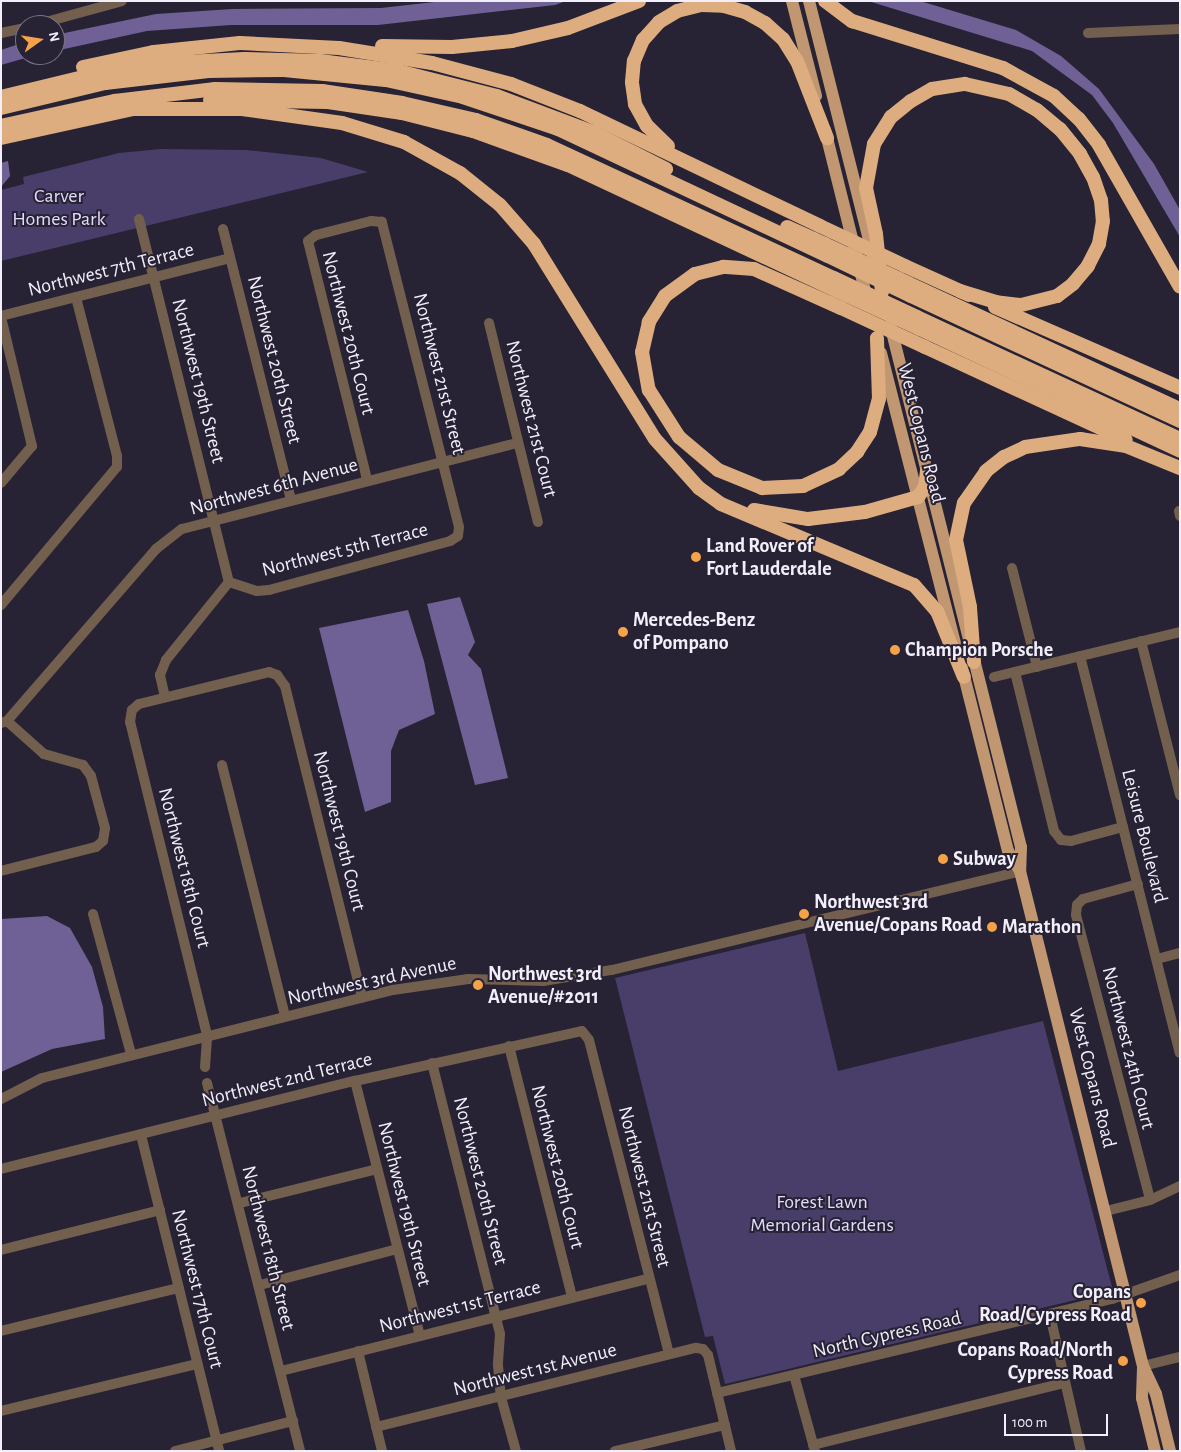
<!DOCTYPE html>
<style>
body{margin:0}
#map{position:relative;width:1181px;height:1452px;overflow:hidden;background:#272234;font-family:"Alegreya Sans",sans-serif}
div>[style]{position:absolute}
[style*='--x']{left:calc(var(--x)*1px);top:calc(var(--y)*1px);width:calc(var(--w)*1px);rotate:calc(var(--a)*1deg)}
.green>*{inset:0;background:#493d69}
.water>*{inset:0;background:#6f6196}
.minor>*{height:10px;margin:-5px;padding:0 5px;transform-origin:5px;border-radius:5px;background:#725f4d}
.major>*{height:12px;margin:-6px;padding:0 6px;transform-origin:6px;border-radius:6px;background:#c09771}
.highway>*{height:14px;margin:-7px;padding:0 7px;transform-origin:7px;border-radius:7px;background:#dead7f}
.highway-bridge>*{height:14px;margin:-7px;padding:0 7px;transform-origin:7px;border-radius:7px;background:#dead7f}
.dots>*{width:14px;height:14px;translate:-50% -50%;box-sizing:border-box;border:2px solid #272234;border-radius:50%}
span{translate:-50% -50%;white-space:nowrap;text-align:center;line-height:1.15;-webkit-text-stroke:4px #272234;paint-order:stroke}
.park-label{font-size:20px;color:#e3dbfc}
.street-label{font-size:20px;color:#f2effb}
.poi-label{font-size:20px;color:#f2effb;font-weight:700}
.left{translate:0 -50%;text-align:left}
.right{translate:-100% -50%;text-align:right}
.frame{position:absolute;inset:0;border:2px solid #f2effb;pointer-events:none}
.north{position:absolute;left:15px;top:15px;width:50px;height:50px;box-sizing:border-box;background:#272234;border:1px solid #787484;border-radius:50%;rotate:77deg;font-size:14px;font-weight:700;line-height:20px;text-align:center;color:#f2effb}
.north::after{content:'';display:block;margin:auto;width:18px;height:22px;background:#f6a248;clip-path:polygon(50% 0,100% 100%,50% 72%,0 100%)}
.scale{position:absolute;left:1004px;top:1414px;width:104px;height:22px;box-sizing:border-box;border:2px solid #f2effb;border-top:0;padding-left:6px;font-size:15px;line-height:18px;white-space:nowrap;color:#f2effb;-webkit-text-stroke:4px #272234;paint-order:stroke}
</style>
<div id="map">
<div class="green">
<div style="clip-path:polygon(161px 149px,246px 150px,321px 158px,368px 172px,1px 261px,1px 190px,24px 184px,23px 177px,119px 153px)"></div>
<div style="clip-path:polygon(805px 933px,838px 1071px,1043px 1021px,1113px 1291px,725px 1384px,713px 1336px,705px 1337px,615px 978px)"></div>
</div>
<div class="water">
<div style="clip-path:polygon(443px 1px,566px 1px,555px 5px,378px 25px,231px 25px,147px 31px,55px 51px,55px 35px,156px 14px,232px 9px,381px 8px)"></div>
<div style="clip-path:polygon(868px 1px,920px 1px,1016px 30px,1061px 56px,1099px 89px,1154px 164px,1180px 210px,1180px 237px,1113px 123px,1092px 95px,1032px 51px)"></div>
<div style="clip-path:polygon(25px 42px,25px 55px,36px 55px,1px 65px,1px 50px)"></div>
<div style="clip-path:polygon(8px 161px,10px 176px,1px 187px,1px 163px)"></div>
<div style="clip-path:polygon(460px 597px,475px 642px,468px 655px,481px 669px,508px 778px,475px 785px,427px 604px)"></div>
<div style="clip-path:polygon(408px 610px,424px 661px,435px 714px,399px 730px,391px 751px,391px 802px,365px 812px,319px 628px)"></div>
<div style="clip-path:polygon(47px 916px,70px 928px,92px 967px,103px 1007px,105px 1039px,52px 1049px,1px 1072px,1px 919px)"></div>
</div>
<div class="minor">
<div style="--x:35;--y:25;--w:90;--a:-15.4"></div>
<div style="--x:1;--y:33;--w:25;--a:-12"></div>
<div style="--x:1088;--y:33;--w:92;--a:-2.5"></div>
<div style="--x:139;--y:219;--w:374;--a:76.1"></div>
<div style="--x:223;--y:229;--w:279;--a:75.9"></div>
<div style="--x:1;--y:316;--w:236;--a:-14.2"></div>
<div style="--x:1;--y:317;--w:133;--a:76.5"></div>
<div style="--x:32;--y:446;--w:48;--a:130"></div>
<div style="--x:489;--y:323;--w:205;--a:76.2"></div>
<div style="--x:1179;--y:511;--w:5;--a:79"></div>
<div style="--x:1012;--y:568;--w:102;--a:75.8"></div>
<div style="--x:1;--y:605;--w:180;--a:-50"></div>
<div style="--x:117;--y:467;--w:11;--a:-90"></div>
<div style="--x:117;--y:456;--w:164;--a:-104.5"></div>
<div style="--x:1141;--y:641;--w:159;--a:75.8"></div>
<div style="--x:1080;--y:656;--w:409;--a:75.9"></div>
<div style="--x:1015;--y:672;--w:164;--a:76.2"></div>
<div style="--x:1054;--y:831;--w:11;--a:52"></div>
<div style="--x:1061;--y:840;--w:10;--a:6"></div>
<div style="--x:1071;--y:841;--w:54;--a:-15.1"></div>
<div style="--x:994;--y:677;--w:191;--a:-13.6"></div>
<div style="--x:165;--y:697;--w:23;--a:-103"></div>
<div style="--x:160;--y:675;--w:16;--a:-68"></div>
<div style="--x:166;--y:660;--w:100;--a:-51.1"></div>
<div style="--x:229;--y:582;--w:29;--a:18"></div>
<div style="--x:257;--y:591;--w:12;--a:-5"></div>
<div style="--x:269;--y:590;--w:188;--a:-15.1"></div>
<div style="--x:450;--y:541;--w:9;--a:-32"></div>
<div style="--x:458;--y:536;--w:9;--a:-84"></div>
<div style="--x:459;--y:527;--w:315;--a:-104.2"></div>
<div style="--x:382;--y:222;--w:11;--a:-175"></div>
<div style="--x:371;--y:221;--w:57;--a:165.7"></div>
<div style="--x:316;--y:235;--w:10;--a:143"></div>
<div style="--x:308;--y:241;--w:246;--a:76.1"></div>
<div style="--x:1;--y:723;--w:6;--a:-18"></div>
<div style="--x:7;--y:721;--w:228;--a:-49.1"></div>
<div style="--x:156;--y:549;--w:33;--a:-38"></div>
<div style="--x:182;--y:529;--w:347;--a:-14.4"></div>
<div style="--x:222;--y:765;--w:259;--a:75.9"></div>
<div style="--x:1;--y:871;--w:98;--a:-14.2"></div>
<div style="--x:96;--y:847;--w:9;--a:-41"></div>
<div style="--x:103;--y:841;--w:13;--a:-81"></div>
<div style="--x:105;--y:828;--w:54;--a:-105.1"></div>
<div style="--x:91;--y:776;--w:14;--a:-126"></div>
<div style="--x:83;--y:765;--w:41;--a:-164.2"></div>
<div style="--x:44;--y:754;--w:50;--a:-138.3"></div>
<div style="--x:1138;--y:884;--w:57;--a:164.7"></div>
<div style="--x:1083;--y:899;--w:8;--a:135"></div>
<div style="--x:1077;--y:905;--w:10;--a:96"></div>
<div style="--x:1076;--y:915;--w:294;--a:75.4"></div>
<div style="--x:93;--y:914;--w:145;--a:74.8"></div>
<div style="--x:1157;--y:959;--w:24;--a:-15"></div>
<div style="--x:509;--y:1046;--w:259;--a:75.9"></div>
<div style="--x:432;--y:1063;--w:279;--a:75.9"></div>
<div style="--x:500;--y:1334;--w:31;--a:94"></div>
<div style="--x:498;--y:1365;--w:32;--a:85"></div>
<div style="--x:501;--y:1397;--w:56;--a:74.5"></div>
<div style="--x:205;--y:1067;--w:32;--a:-86"></div>
<div style="--x:207;--y:1035;--w:322;--a:-103.8"></div>
<div style="--x:130;--y:722;--w:12;--a:-81"></div>
<div style="--x:132;--y:710;--w:9;--a:-41"></div>
<div style="--x:139;--y:704;--w:134;--a:-13.8"></div>
<div style="--x:269;--y:672;--w:9;--a:21"></div>
<div style="--x:277;--y:675;--w:14;--a:54"></div>
<div style="--x:285;--y:686;--w:321;--a:76.1"></div>
<div style="--x:355;--y:1081;--w:263;--a:75.7"></div>
<div style="--x:207;--y:1083;--w:380;--a:75.8"></div>
<div style="--x:1;--y:1099;--w:46;--a:-27.1"></div>
<div style="--x:42;--y:1078;--w:362;--a:-14.1"></div>
<div style="--x:393;--y:990;--w:76;--a:-8.3"></div>
<div style="--x:468;--y:979;--w:75;--a:1.5"></div>
<div style="--x:543;--y:981;--w:70;--a:-9.1"></div>
<div style="--x:612;--y:970;--w:420;--a:-13.6"></div>
<div style="--x:141;--y:1135;--w:325;--a:76.1"></div>
<div style="--x:1;--y:1169;--w:365;--a:-14"></div>
<div style="--x:355;--y:1081;--w:232;--a:-12.4"></div>
<div style="--x:582;--y:1031;--w:11;--a:52"></div>
<div style="--x:589;--y:1040;--w:324;--a:75.7"></div>
<div style="--x:240;--y:1203;--w:141;--a:-13.9"></div>
<div style="--x:1106;--y:1211;--w:45;--a:-14"></div>
<div style="--x:1150;--y:1200;--w:33;--a:-25"></div>
<div style="--x:1;--y:1250;--w:164;--a:-14.1"></div>
<div style="--x:260;--y:1285;--w:142;--a:-14.7"></div>
<div style="--x:1050;--y:1315;--w:139;--a:77.2"></div>
<div style="--x:1;--y:1331;--w:183;--a:-13.6"></div>
<div style="--x:358;--y:1351;--w:103;--a:76.5"></div>
<div style="--x:1143;--y:1366;--w:38;--a:-14"></div>
<div style="--x:281;--y:1371;--w:378;--a:-14.1"></div>
<div style="--x:794;--y:1375;--w:79;--a:74.6"></div>
<div style="--x:717;--y:1393;--w:406;--a:-13.4"></div>
<div style="--x:1112;--y:1299;--w:72;--a:-19.4"></div>
<div style="--x:1;--y:1411;--w:202;--a:-13.5"></div>
<div style="--x:376;--y:1427;--w:330;--a:-13.9"></div>
<div style="--x:696;--y:1348;--w:7;--a:8"></div>
<div style="--x:703;--y:1349;--w:8;--a:50"></div>
<div style="--x:708;--y:1355;--w:99;--a:76.5"></div>
<div style="--x:813;--y:1445;--w:259;--a:-13.9"></div>
<div style="--x:175;--y:1451;--w:122;--a:-14.3"></div>
<div style="--x:615;--y:1451;--w:113;--a:-13.3"></div>
</div>
<div class="major">
<div style="--x:792;--y:1;--w:98;--a:75.8"></div>
<div style="--x:809;--y:1;--w:266;--a:75.9"></div>
<div style="--x:825;--y:130;--w:174;--a:76"></div>
<div style="--x:890;--y:324;--w:539;--a:75.94"></div>
<div style="--x:1021;--y:847;--w:24;--a:92"></div>
<div style="--x:1020;--y:871;--w:510;--a:76.05"></div>
<div style="--x:1143;--y:1366;--w:31;--a:65"></div>
<div style="--x:1156;--y:1394;--w:59;--a:76.2"></div>
<div style="--x:881;--y:353;--w:299;--a:75.7"></div>
<div style="--x:962;--y:668;--w:189;--a:75.9"></div>
<div style="--x:1008;--y:851;--w:23;--a:59"></div>
<div style="--x:1143;--y:1368;--w:30;--a:92"></div>
<div style="--x:1142;--y:1398;--w:55;--a:76.2"></div>
</div>
<div class="highway">
<div style="--x:825;--y:1;--w:34;--a:37"></div>
<div style="--x:852;--y:21;--w:158;--a:17.3"></div>
<div style="--x:1003;--y:68;--w:58;--a:28.8"></div>
<div style="--x:1054;--y:96;--w:34;--a:43"></div>
<div style="--x:1079;--y:119;--w:33;--a:52"></div>
<div style="--x:1099;--y:145;--w:163;--a:60.3"></div>
<div style="--x:382;--y:46;--w:70;--a:0.8"></div>
<div style="--x:452;--y:47;--w:60;--a:-5.7"></div>
<div style="--x:512;--y:41;--w:57;--a:-13.1"></div>
<div style="--x:568;--y:28;--w:76;--a:-20.8"></div>
<div style="--x:83;--y:67;--w:73;--a:-11.9"></div>
<div style="--x:154;--y:52;--w:86;--a:-6"></div>
<div style="--x:240;--y:43;--w:99;--a:2.9"></div>
<div style="--x:339;--y:48;--w:94;--a:9.2"></div>
<div style="--x:432;--y:63;--w:82;--a:14.9"></div>
<div style="--x:511;--y:84;--w:74;--a:21.4"></div>
<div style="--x:580;--y:111;--w:266;--a:25.6"></div>
<div style="--x:1;--y:97;--w:94;--a:-13.6"></div>
<div style="--x:92;--y:75;--w:76;--a:-9.1"></div>
<div style="--x:167;--y:63;--w:77;--a:-3"></div>
<div style="--x:244;--y:59;--w:76;--a:1.5"></div>
<div style="--x:320;--y:61;--w:79;--a:7.3"></div>
<div style="--x:398;--y:71;--w:102;--a:14.2"></div>
<div style="--x:497;--y:96;--w:103;--a:20.6"></div>
<div style="--x:593;--y:132;--w:82;--a:26.9"></div>
<div style="--x:210;--y:100;--w:118;--a:1"></div>
<div style="--x:328;--y:102;--w:75;--a:8.5"></div>
<div style="--x:402;--y:113;--w:73;--a:14.2"></div>
<div style="--x:473;--y:131;--w:101;--a:19.7"></div>
<div style="--x:568;--y:165;--w:297;--a:25.1"></div>
<div style="--x:1;--y:108;--w:107;--a:-13.5"></div>
<div style="--x:105;--y:83;--w:104;--a:-6.6"></div>
<div style="--x:208;--y:71;--w:76;--a:-0.8"></div>
<div style="--x:284;--y:70;--w:102;--a:5.6"></div>
<div style="--x:386;--y:80;--w:79;--a:12.4"></div>
<div style="--x:463;--y:97;--w:100;--a:18.6"></div>
<div style="--x:558;--y:129;--w:298;--a:25.2"></div>
<div style="--x:129;--y:109;--w:113;--a:0"></div>
<div style="--x:242;--y:109;--w:101;--a:8"></div>
<div style="--x:342;--y:123;--w:65;--a:17"></div>
<div style="--x:404;--y:142;--w:64;--a:29"></div>
<div style="--x:460;--y:173;--w:51;--a:38.7"></div>
<div style="--x:500;--y:205;--w:52;--a:48.9"></div>
<div style="--x:534;--y:244;--w:229;--a:58.2"></div>
<div style="--x:655;--y:439;--w:66;--a:48.1"></div>
<div style="--x:699;--y:488;--w:27;--a:36"></div>
<div style="--x:721;--y:504;--w:209;--a:22.8"></div>
<div style="--x:914;--y:585;--w:35;--a:49"></div>
<div style="--x:937;--y:611;--w:71;--a:67.8"></div>
<div style="--x:1;--y:126;--w:117;--a:-12.4"></div>
<div style="--x:115;--y:101;--w:101;--a:-6.8"></div>
<div style="--x:215;--y:89;--w:107;--a:1.1"></div>
<div style="--x:322;--y:91;--w:81;--a:8.5"></div>
<div style="--x:402;--y:103;--w:76;--a:12.9"></div>
<div style="--x:476;--y:120;--w:75;--a:19.4"></div>
<div style="--x:547;--y:145;--w:316;--a:24.9"></div>
<div style="--x:1;--y:138;--w:139;--a:-12.4"></div>
<div style="--x:668;--y:146;--w:29;--a:-136"></div>
<div style="--x:647;--y:126;--w:25;--a:-119"></div>
<div style="--x:635;--y:104;--w:22;--a:-98"></div>
<div style="--x:632;--y:82;--w:21;--a:-85"></div>
<div style="--x:634;--y:61;--w:23;--a:-67"></div>
<div style="--x:643;--y:40;--w:24;--a:-48"></div>
<div style="--x:659;--y:22;--w:21;--a:-31"></div>
<div style="--x:677;--y:11;--w:25;--a:-14"></div>
<div style="--x:701;--y:5;--w:23;--a:2"></div>
<div style="--x:724;--y:6;--w:22;--a:16"></div>
<div style="--x:745;--y:12;--w:23;--a:29"></div>
<div style="--x:765;--y:23;--w:24;--a:42"></div>
<div style="--x:783;--y:39;--w:26;--a:58"></div>
<div style="--x:797;--y:61;--w:83;--a:68.7"></div>
<div style="--x:787;--y:227;--w:42;--a:24.1"></div>
<div style="--x:905;--y:266;--w:70;--a:24.4"></div>
<div style="--x:908;--y:283;--w:300;--a:24.9"></div>
<div style="--x:882;--y:292;--w:58;--a:-95.9"></div>
<div style="--x:876;--y:234;--w:47;--a:-102.3"></div>
<div style="--x:866;--y:188;--w:45;--a:-79.7"></div>
<div style="--x:874;--y:144;--w:32;--a:-58"></div>
<div style="--x:891;--y:117;--w:26;--a:-39"></div>
<div style="--x:911;--y:101;--w:24;--a:-30"></div>
<div style="--x:932;--y:89;--w:33;--a:-9"></div>
<div style="--x:965;--y:84;--w:45;--a:12.8"></div>
<div style="--x:1009;--y:94;--w:32;--a:30"></div>
<div style="--x:1037;--y:110;--w:30;--a:40"></div>
<div style="--x:1060;--y:129;--w:32;--a:51"></div>
<div style="--x:1080;--y:154;--w:26;--a:61"></div>
<div style="--x:1093;--y:177;--w:24;--a:71"></div>
<div style="--x:1101;--y:200;--w:21;--a:85"></div>
<div style="--x:1103;--y:221;--w:23;--a:100"></div>
<div style="--x:1099;--y:244;--w:25;--a:117"></div>
<div style="--x:1088;--y:266;--w:23;--a:130"></div>
<div style="--x:1073;--y:284;--w:20;--a:143"></div>
<div style="--x:1057;--y:296;--w:38;--a:166"></div>
<div style="--x:1020;--y:305;--w:24;--a:-173"></div>
<div style="--x:996;--y:302;--w:37;--a:-163"></div>
<div style="--x:911;--y:296;--w:297;--a:24.9"></div>
<div style="--x:995;--y:307;--w:202;--a:23.6"></div>
<div style="--x:841;--y:308;--w:95;--a:-155.9"></div>
<div style="--x:754;--y:269;--w:31;--a:-176"></div>
<div style="--x:723;--y:267;--w:29;--a:166"></div>
<div style="--x:695;--y:274;--w:37;--a:144"></div>
<div style="--x:665;--y:296;--w:31;--a:122"></div>
<div style="--x:649;--y:322;--w:31;--a:103"></div>
<div style="--x:642;--y:352;--w:39;--a:80"></div>
<div style="--x:649;--y:390;--w:56;--a:57.4"></div>
<div style="--x:679;--y:437;--w:51;--a:40.2"></div>
<div style="--x:718;--y:470;--w:48;--a:22.2"></div>
<div style="--x:762;--y:488;--w:41;--a:-2.8"></div>
<div style="--x:803;--y:486;--w:40;--a:-25"></div>
<div style="--x:839;--y:469;--w:25;--a:-43"></div>
<div style="--x:857;--y:452;--w:24;--a:-57"></div>
<div style="--x:870;--y:432;--w:34;--a:-75"></div>
<div style="--x:879;--y:399;--w:61;--a:-91.9"></div>
<div style="--x:917;--y:317;--w:290;--a:24.9"></div>
<div style="--x:920;--y:329;--w:287;--a:25.1"></div>
<div style="--x:925;--y:347;--w:221;--a:24.8"></div>
<div style="--x:754;--y:510;--w:55;--a:9.5"></div>
<div style="--x:808;--y:519;--w:57;--a:-7"></div>
<div style="--x:865;--y:512;--w:55;--a:-15.8"></div>
<div style="--x:918;--y:497;--w:12;--a:-55"></div>
<div style="--x:925;--y:487;--w:16;--a:-83"></div>
<div style="--x:974;--y:662;--w:55;--a:-94.2"></div>
<div style="--x:970;--y:607;--w:68;--a:-101.8"></div>
<div style="--x:956;--y:540;--w:38;--a:-78"></div>
<div style="--x:964;--y:503;--w:39;--a:-55"></div>
<div style="--x:986;--y:471;--w:23;--a:-38"></div>
<div style="--x:1004;--y:457;--w:23;--a:-25"></div>
<div style="--x:1025;--y:447;--w:56;--a:-8.3"></div>
<div style="--x:1080;--y:439;--w:47;--a:8.7"></div>
<div style="--x:1126;--y:446;--w:58;--a:22.2"></div>
</div>
<div class="highway-bridge">
<div style="--x:820;--y:226;--w:94;--a:25.2"></div>
<div style="--x:825;--y:244;--w:92;--a:25.2"></div>
<div style="--x:828;--y:256;--w:92;--a:25.7"></div>
<div style="--x:834;--y:278;--w:92;--a:25.2"></div>
<div style="--x:837;--y:291;--w:91;--a:24.6"></div>
<div style="--x:841;--y:308;--w:93;--a:24.9"></div>
</div>
<div class="dots">
<div style="left:696px;top:557px;background:#f6a248"></div>
<div style="left:623px;top:632px;background:#f6a248"></div>
<div style="left:895px;top:650px;background:#f6a248"></div>
<div style="left:943px;top:859px;background:#f6a248"></div>
<div style="left:804px;top:914px;background:#f6a248"></div>
<div style="left:992px;top:927px;background:#f6a248"></div>
<div style="left:478px;top:985px;background:#f6a248"></div>
<div style="left:1141px;top:1303px;background:#f6a248"></div>
<div style="left:1123px;top:1361px;background:#f6a248"></div>
</div>
<div class="park-label">
<span style="left:59px;top:208px">Carver<br>Homes Park</span>
<span style="left:822px;top:1214px">Forest Lawn<br>Memorial Gardens</span>
</div>
<div class="street-label">
<span style="left:111px;top:270px;rotate:-14deg">Northwest 7th Terrace</span>
<span style="left:348px;top:333px;rotate:76deg">Northwest 20th Court</span>
<span style="left:274px;top:360px;rotate:76deg">Northwest 20th Street</span>
<span style="left:439px;top:374px;rotate:76deg">Northwest 21st Street</span>
<span style="left:198px;top:381px;rotate:76deg">Northwest 19th Street</span>
<span style="left:531px;top:419px;rotate:76deg">Northwest 21st Court</span>
<span style="left:921px;top:433px;rotate:76deg">West Copans Road</span>
<span style="left:274px;top:487px;rotate:-15deg">Northwest 6th Avenue</span>
<span style="left:345px;top:550px;rotate:-14deg">Northwest 5th Terrace</span>
<span style="left:339px;top:831px;rotate:76deg">Northwest 19th Court</span>
<span style="left:1144px;top:836px;rotate:76deg">Leisure Boulevard</span>
<span style="left:184px;top:868px;rotate:76deg">Northwest 18th Court</span>
<span style="left:372px;top:981px;rotate:-12deg">Northwest 3rd Avenue</span>
<span style="left:1128px;top:1048px;rotate:76deg">Northwest 24th Court</span>
<span style="left:1092px;top:1078px;rotate:76deg">West Copans Road</span>
<span style="left:287px;top:1080px;rotate:-14deg">Northwest 2nd Terrace</span>
<span style="left:557px;top:1167px;rotate:76deg">Northwest 20th Court</span>
<span style="left:480px;top:1181px;rotate:76deg">Northwest 20th Street</span>
<span style="left:644px;top:1187px;rotate:76deg">Northwest 21st Street</span>
<span style="left:404px;top:1204px;rotate:76deg">Northwest 19th Street</span>
<span style="left:268px;top:1248px;rotate:76deg">Northwest 18th Street</span>
<span style="left:197px;top:1289px;rotate:76deg">Northwest 17th Court</span>
<span style="left:460px;top:1307px;rotate:-14deg">Northwest 1st Terrace</span>
<span style="left:887px;top:1335px;rotate:-13deg">North Cypress Road</span>
<span style="left:535px;top:1370px;rotate:-14deg">Northwest 1st Avenue</span>
</div>
<div class="poi-label">
<span class="left" style="left:706px;top:558px">Land Rover of<br>Fort Lauderdale</span>
<span class="left" style="left:633px;top:632px">Mercedes-Benz<br>of Pompano</span>
<span class="left" style="left:905px;top:650px">Champion Porsche</span>
<span class="left" style="left:953px;top:859px">Subway</span>
<span class="left" style="left:814px;top:914px">Northwest 3rd<br>Avenue/Copans Road</span>
<span class="left" style="left:1002px;top:927px">Marathon</span>
<span class="left" style="left:488px;top:986px">Northwest 3rd<br>Avenue/#2011</span>
<span class="right" style="left:1131px;top:1304px">Copans<br>Road/Cypress Road</span>
<span class="right" style="left:1113px;top:1362px">Copans Road/North<br>Cypress Road</span>
</div>
<div class="frame"></div>
<div class="north">N</div>
<div class="scale">100 m</div>
</div>
